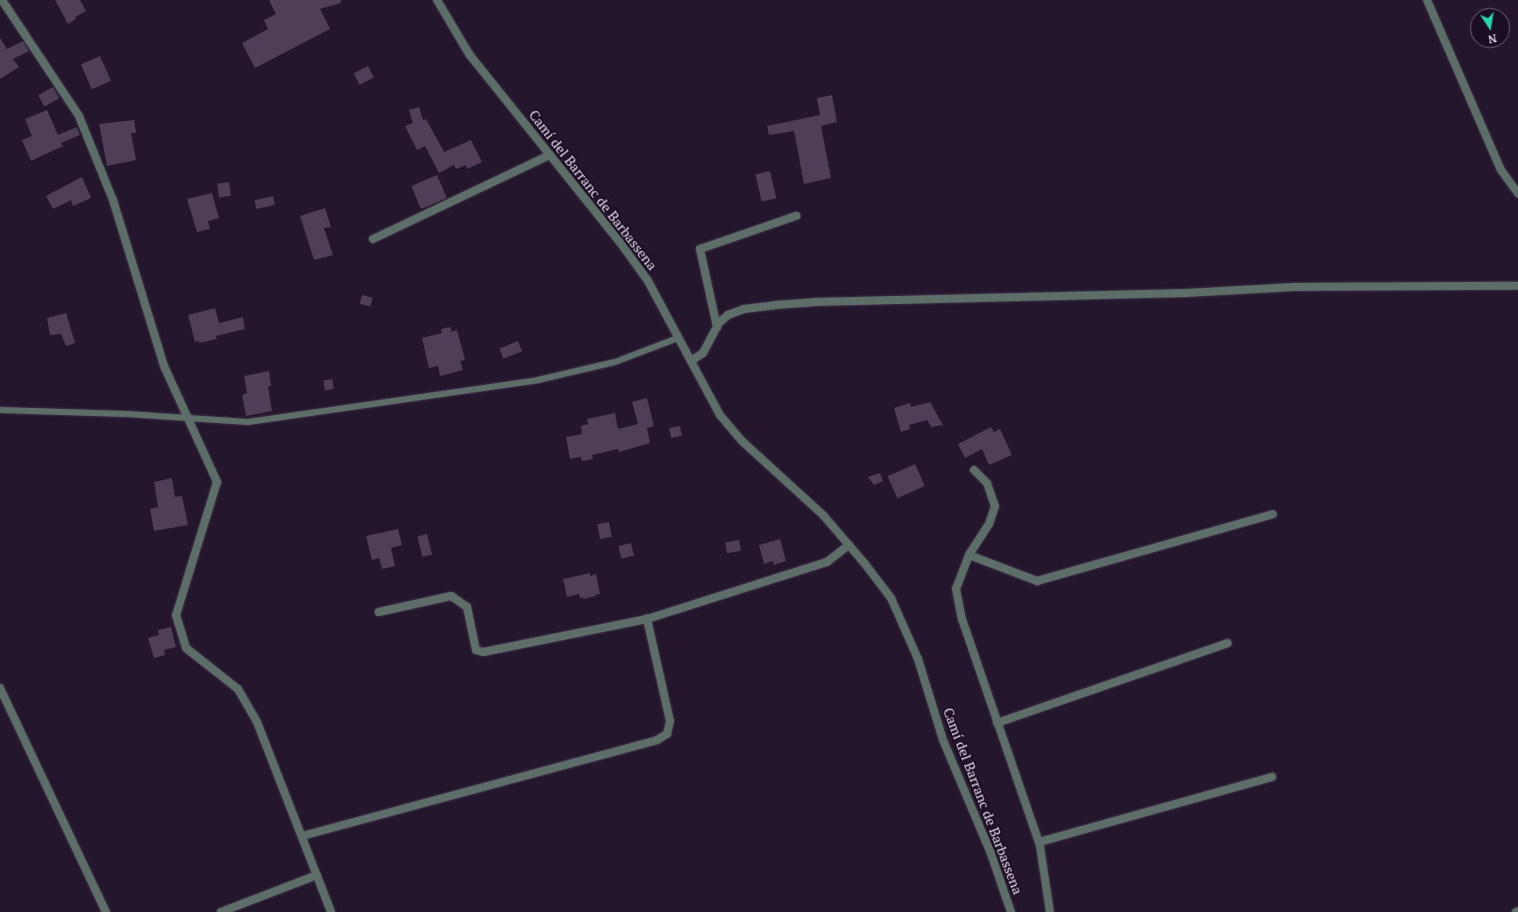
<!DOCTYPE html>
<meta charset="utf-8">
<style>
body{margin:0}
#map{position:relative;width:1518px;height:912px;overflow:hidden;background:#24162d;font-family:"PT Serif",serif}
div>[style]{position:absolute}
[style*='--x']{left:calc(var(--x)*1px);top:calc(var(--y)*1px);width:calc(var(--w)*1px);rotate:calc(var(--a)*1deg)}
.building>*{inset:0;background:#4e3e58;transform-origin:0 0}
.roads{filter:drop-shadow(0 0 1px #3f3248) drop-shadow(0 0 1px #3f3248)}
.service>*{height:6px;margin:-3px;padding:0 3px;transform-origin:3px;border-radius:3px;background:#5d6d67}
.minor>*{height:8px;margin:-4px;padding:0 4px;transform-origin:4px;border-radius:4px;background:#5d6d67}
span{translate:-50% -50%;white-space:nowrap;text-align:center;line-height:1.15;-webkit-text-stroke:4px #1b0d23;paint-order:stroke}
.street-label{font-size:14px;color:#e7ddee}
.north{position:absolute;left:1470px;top:8px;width:40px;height:40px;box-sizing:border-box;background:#1b0d23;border:1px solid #6d6074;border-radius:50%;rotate:168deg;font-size:11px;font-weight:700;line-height:16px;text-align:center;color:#e7ddee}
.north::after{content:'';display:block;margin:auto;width:14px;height:18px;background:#28d5ad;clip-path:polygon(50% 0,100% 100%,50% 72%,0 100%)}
</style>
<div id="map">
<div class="building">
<div style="clip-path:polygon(55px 0,80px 0,86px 11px,75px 17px,76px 19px,68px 24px)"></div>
<div style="clip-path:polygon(269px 0,341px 0,341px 3px,320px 9px,330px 29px,255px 68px,242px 43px,268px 29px,264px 20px,276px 14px)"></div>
<div style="clip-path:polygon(0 38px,7px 49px,23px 41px,29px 51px,13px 59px,19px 67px,0 79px)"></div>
<div style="left:100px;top:56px;width:27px;height:21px;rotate:66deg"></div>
<div style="left:368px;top:66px;width:13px;height:16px;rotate:63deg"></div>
<div style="left:53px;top:87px;width:13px;height:17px;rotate:61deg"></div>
<div style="clip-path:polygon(832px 95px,837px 122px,821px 126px,831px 178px,804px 184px,794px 131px,769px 135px,767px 126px,820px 115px,817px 98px)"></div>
<div style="clip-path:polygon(419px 107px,423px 120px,426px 119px,444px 152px,471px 140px,482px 162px,467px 169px,466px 165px,456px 169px,454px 165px,439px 173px,425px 146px,417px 150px,405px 126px,413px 123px,409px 110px)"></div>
<div style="clip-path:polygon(47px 110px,58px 135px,77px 127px,80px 135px,61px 143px,63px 146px,31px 161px,22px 140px,32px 136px,25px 119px)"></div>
<div style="clip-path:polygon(134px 120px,136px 133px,131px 133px,136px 160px,107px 166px,99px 124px)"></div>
<div style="left:770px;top:171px;width:28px;height:15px;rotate:77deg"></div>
<div style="left:437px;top:175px;width:25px;height:28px;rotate:67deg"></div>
<div style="clip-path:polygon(82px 177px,91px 198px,73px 206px,71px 200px,53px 209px,46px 196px)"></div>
<div style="left:229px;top:182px;width:14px;height:12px;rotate:82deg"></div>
<div style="clip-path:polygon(212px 193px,219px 218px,208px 221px,210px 229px,197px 232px,187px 199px)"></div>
<div style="left:273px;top:196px;width:9px;height:19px;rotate:77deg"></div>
<div style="clip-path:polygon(325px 208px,331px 227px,324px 228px,333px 255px,314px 260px,300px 216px)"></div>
<div style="left:362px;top:295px;width:11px;height:9px;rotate:15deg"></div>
<div style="clip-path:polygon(215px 308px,219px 323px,243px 317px,245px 329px,216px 336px,217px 339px,199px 343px,199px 341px,195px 342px,188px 315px)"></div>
<div style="clip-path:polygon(66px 313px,75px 343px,66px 346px,61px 334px,50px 335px,47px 318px)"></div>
<div style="clip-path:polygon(450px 327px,452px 332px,457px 330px,465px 360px,460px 361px,463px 370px,440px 376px,438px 366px,429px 368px,422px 338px,442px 333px,441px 329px)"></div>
<div style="left:518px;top:341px;width:11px;height:20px;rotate:68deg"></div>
<div style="clip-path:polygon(269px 371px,271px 386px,268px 387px,272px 411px,246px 416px,242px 395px,247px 393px,244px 376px)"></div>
<div style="left:332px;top:379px;width:10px;height:9px;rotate:79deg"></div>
<div style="clip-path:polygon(647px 398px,654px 426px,647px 428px,650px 443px,619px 452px,618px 449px,592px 455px,593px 459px,582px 461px,581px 457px,570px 459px,566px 437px,582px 434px,581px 426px,588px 424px,587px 419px,615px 413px,618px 429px,638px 424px,632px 402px)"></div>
<div style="clip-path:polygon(930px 402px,943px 425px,931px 427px,927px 420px,909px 425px,910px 429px,901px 432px,894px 408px,910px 403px,911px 407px)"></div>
<div style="left:680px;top:426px;width:10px;height:11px;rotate:79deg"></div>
<div style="clip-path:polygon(991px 427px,994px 432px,1000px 429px,1012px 455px,989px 465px,982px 449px,965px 458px,958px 444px)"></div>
<div style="left:915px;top:464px;width:24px;height:30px;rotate:66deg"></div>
<div style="clip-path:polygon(880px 473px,883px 481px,874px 485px,868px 477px)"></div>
<div style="clip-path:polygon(172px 478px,175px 497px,182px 496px,188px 525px,154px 531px,150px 509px,158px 507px,154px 482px)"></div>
<div style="left:609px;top:522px;width:15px;height:12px;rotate:79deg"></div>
<div style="clip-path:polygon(398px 529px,402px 545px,391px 548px,395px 566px,382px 569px,379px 558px,372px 560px,366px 536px)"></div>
<div style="left:427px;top:534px;width:21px;height:10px;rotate:76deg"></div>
<div style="clip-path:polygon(780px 539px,786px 561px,774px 565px,773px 561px,764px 564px,759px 545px)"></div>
<div style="left:739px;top:540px;width:11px;height:14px;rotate:80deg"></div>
<div style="left:631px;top:543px;width:13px;height:13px;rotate:77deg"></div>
<div style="clip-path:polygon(590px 573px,590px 576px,596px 574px,600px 594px,595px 595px,596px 596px,583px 599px,583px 597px,580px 598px,579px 594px,567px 597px,563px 579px)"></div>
<div style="clip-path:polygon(171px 627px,176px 647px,164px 650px,165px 655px,154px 658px,148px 638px,159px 635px,158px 630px)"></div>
</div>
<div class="roads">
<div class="service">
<div style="--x:0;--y:410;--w:127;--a:1.8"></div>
<div style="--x:127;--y:414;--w:121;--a:3.8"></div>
<div style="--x:248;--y:422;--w:293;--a:-8.2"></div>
<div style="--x:538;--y:380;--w:79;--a:-13.2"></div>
<div style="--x:615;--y:362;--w:67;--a:-20.9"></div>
</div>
<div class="minor">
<div style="--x:2;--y:0;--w:139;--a:56.4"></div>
<div style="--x:79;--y:116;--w:91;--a:68"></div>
<div style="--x:113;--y:200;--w:174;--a:72.9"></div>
<div style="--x:164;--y:366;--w:128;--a:65.4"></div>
<div style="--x:217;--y:482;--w:139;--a:107.1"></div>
<div style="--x:176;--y:615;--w:34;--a:73"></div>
<div style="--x:186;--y:648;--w:66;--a:38.3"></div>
<div style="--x:238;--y:689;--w:38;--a:60"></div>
<div style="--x:257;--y:722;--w:204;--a:68.7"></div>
<div style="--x:437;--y:0;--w:63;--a:59.3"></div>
<div style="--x:469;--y:54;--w:240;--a:51.3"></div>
<div style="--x:619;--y:241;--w:49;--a:54.1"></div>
<div style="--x:648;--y:281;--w:152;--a:61.8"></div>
<div style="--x:720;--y:415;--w:34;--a:50"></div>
<div style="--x:742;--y:441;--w:111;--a:42.4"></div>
<div style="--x:824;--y:516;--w:63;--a:49.5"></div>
<div style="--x:865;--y:564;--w:43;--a:52.6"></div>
<div style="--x:891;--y:598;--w:67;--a:66.1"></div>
<div style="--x:918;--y:659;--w:85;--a:72.8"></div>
<div style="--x:943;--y:740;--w:121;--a:67.1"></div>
<div style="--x:990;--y:851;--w:65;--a:71"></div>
<div style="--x:1427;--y:0;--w:185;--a:66.5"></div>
<div style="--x:1501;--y:170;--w:29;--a:54"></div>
<div style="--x:373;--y:239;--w:196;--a:-25.4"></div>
<div style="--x:717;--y:327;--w:80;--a:-102.3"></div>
<div style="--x:700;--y:249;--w:102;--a:-19"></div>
<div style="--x:691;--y:361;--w:14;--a:-34"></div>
<div style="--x:703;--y:353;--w:34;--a:-62"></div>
<div style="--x:719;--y:323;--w:12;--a:-42"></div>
<div style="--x:728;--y:315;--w:17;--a:-21"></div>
<div style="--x:744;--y:309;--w:31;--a:-7"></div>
<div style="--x:775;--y:305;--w:39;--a:-4"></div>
<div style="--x:814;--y:302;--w:372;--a:-1.4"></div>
<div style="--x:1186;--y:293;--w:108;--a:-3.2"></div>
<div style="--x:1294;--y:287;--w:224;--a:-0.3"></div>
<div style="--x:974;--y:470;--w:18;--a:45"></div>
<div style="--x:987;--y:483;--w:24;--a:71"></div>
<div style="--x:995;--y:506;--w:19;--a:108"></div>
<div style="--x:989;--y:524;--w:37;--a:123"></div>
<div style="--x:969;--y:555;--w:36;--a:111"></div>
<div style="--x:956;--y:589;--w:31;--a:79"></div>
<div style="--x:962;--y:619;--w:240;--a:71"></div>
<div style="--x:1040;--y:846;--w:67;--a:81.4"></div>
<div style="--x:969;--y:555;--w:73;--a:20.9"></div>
<div style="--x:1037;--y:581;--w:245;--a:-15.8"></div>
<div style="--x:647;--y:619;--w:189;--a:-17.6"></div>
<div style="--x:827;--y:562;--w:28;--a:-38"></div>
<div style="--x:0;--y:688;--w:248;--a:64.7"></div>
<div style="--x:997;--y:723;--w:244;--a:-19.1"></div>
<div style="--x:302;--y:836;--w:368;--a:-15.1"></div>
<div style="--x:657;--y:740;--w:12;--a:-31"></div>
<div style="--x:667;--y:734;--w:13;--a:-77"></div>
<div style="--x:670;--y:721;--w:105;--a:-102.7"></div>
<div style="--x:647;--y:619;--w:167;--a:168.6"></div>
<div style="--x:483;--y:652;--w:7;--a:-164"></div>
<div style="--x:476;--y:650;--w:44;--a:-101.8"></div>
<div style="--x:467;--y:607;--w:19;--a:-145"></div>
<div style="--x:451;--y:596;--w:74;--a:167.5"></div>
<div style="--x:1039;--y:842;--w:242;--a:-15.6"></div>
<div style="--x:221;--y:912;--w:103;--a:-21.1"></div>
<div style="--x:1516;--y:912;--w:2;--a:-27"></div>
</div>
</div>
<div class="street-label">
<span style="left:593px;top:190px;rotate:52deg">Camí del Barranc de Barbassena</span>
<span style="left:983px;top:801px;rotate:69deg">Camí del Barranc de Barbassena</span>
</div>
<div class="north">N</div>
</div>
